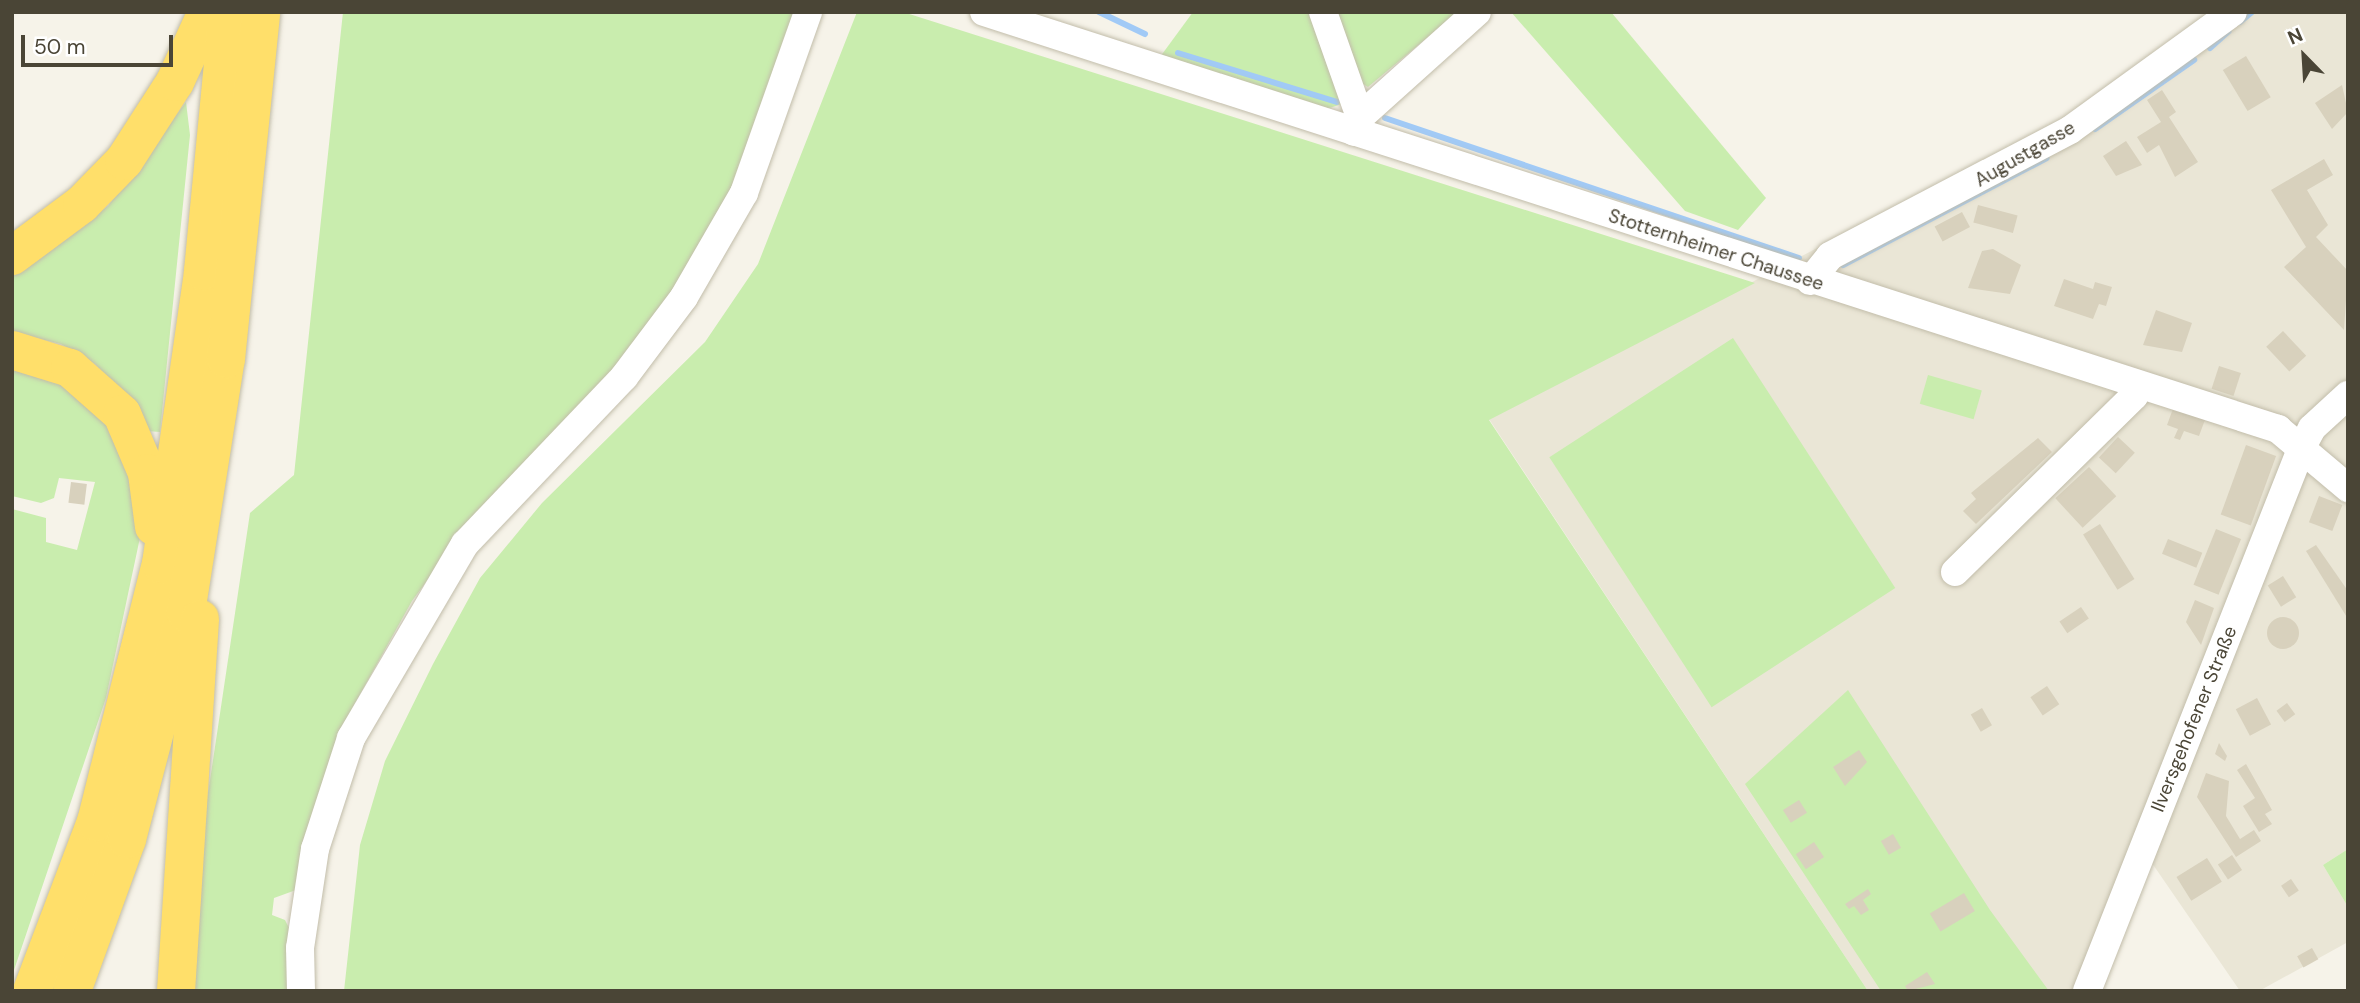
<!DOCTYPE html>
<meta charset="utf-8">
<style>
body{margin:0}
#map{position:relative;width:2360px;height:1003px;overflow:hidden;background:#f6f3e9;font-family:"DM Sans",sans-serif}
div>[style]{position:absolute}
[style*='--x']{left:calc(var(--x)*1px);top:calc(var(--y)*1px);width:calc(var(--w)*1px);rotate:calc(var(--a)*1deg)}
.residential>*{inset:0;background:#eae6d6}
.green>*{inset:0;background:#c9edae;transform-origin:0 0}
.stream>*{height:6px;margin:-3px;padding:0 3px;transform-origin:3px;border-radius:3px;background:#a1caf6}
.building>*{inset:0;background:#d8d1bd;transform-origin:0 0}
.round{border-radius:50%}
.roads{filter:drop-shadow(0 0 2px #c2bdaa) drop-shadow(0 0 2px #c2bdaa)}
.minor>*{height:28px;margin:-14px;padding:0 14px;transform-origin:14px;border-radius:14px;background:#fff}
.highway>*{height:38px;margin:-19px;padding:0 19px;transform-origin:19px;border-radius:19px;background:#ffdf6a}
span{translate:-50% -50%;white-space:nowrap;text-align:center;line-height:1.15;-webkit-text-stroke:5px #fff;paint-order:stroke}
.street-label{font-size:19px;color:#4a4536}
.frame{position:absolute;inset:0;border:14px solid #4a4536;pointer-events:none}
.north{position:absolute;left:2269px;top:21px;width:70px;height:70px;-webkit-text-stroke:5px #fff;paint-order:stroke;rotate:336deg;font-size:19px;font-weight:700;line-height:28px;text-align:center;color:#4a4536}
.north::after{content:'';display:block;margin:auto;width:24px;height:32px;background:#4a4536;clip-path:polygon(50% 0,100% 100%,50% 72%,0 100%)}
.scale{position:absolute;left:21px;top:35px;width:152px;height:32px;box-sizing:border-box;border:4px solid #4a4536;border-top:0;padding-left:9px;font-size:21px;line-height:24px;white-space:nowrap;color:#4a4536;-webkit-text-stroke:5px #fff;paint-order:stroke}
</style>
<div id="map">
<div class="residential">
<div style="clip-path:polygon(2210px 12px,2348px 12px,2348px 849px,2323px 865px,2348px 907px,2348px 942px,2259px 991px,2240px 991px,2134px 837px,2076px 991px,1868px 991px,1489px 419px,2063px 120px)"></div>
</div>
<div class="green">
<div style="clip-path:polygon(343px 12px,796px 12px,764px 117px,715px 226px,669px 301px,609px 377px,460px 536px,412px 601px,353px 707px,296px 890px,274px 898px,272px 915px,285px 920px,292px 934px,291px 991px,187px 991px,200px 847px,250px 513px,294px 475px)"></div>
<div style="clip-path:polygon(857px 12px,903px 12px,1755px 283px,1489px 420px,1868px 991px,344px 991px,360px 845px,385px 761px,433px 664px,480px 578px,542px 503px,705px 342px,758px 264px)"></div>
<div style="clip-path:polygon(1193px 12px,1310px 12px,1342px 104px,1323px 110px,1160px 57px)"></div>
<div style="clip-path:polygon(1334px 12px,1458px 12px,1368px 87px,1358px 81px)"></div>
<div style="clip-path:polygon(1511px 12px,1611px 12px,1766px 198px,1738px 230px,1685px 211px)"></div>
<div style="clip-path:polygon(186px 102px,190px 135px,160px 432px,146px 431px,128px 399px,95px 364px,61px 344px,12px 332px,12px 277px,108px 206px)"></div>
<div style="left:1733px;top:338px;width:298px;height:219px;rotate:57deg"></div>
<div style="clip-path:polygon(12px 359px,86px 390px,138px 469px,142px 528px,106px 698px,12px 976px,12px 509px,46px 518px,46px 542px,77px 550px,95px 482px,59px 478px,54px 498px,41px 503px,12px 496px)"></div>
<div style="left:1928px;top:375px;width:56px;height:30px;rotate:16deg"></div>
<div style="clip-path:polygon(1848px 690px,1990px 910px,2049px 991px,1881px 991px,1745px 784px)"></div>
<div style="clip-path:polygon(2348px 849px,2348px 907px,2323px 865px)"></div>
</div>
<div class="stream">
<div style="--x:1099;--y:12;--w:51;--a:25.6"></div>
<div style="--x:2240;--y:22;--w:16;--a:-40"></div>
<div style="--x:2210;--y:48;--w:25;--a:-42"></div>
<div style="--x:1178;--y:53;--w:166;--a:17.1"></div>
<div style="--x:1385;--y:118;--w:437;--a:18.7"></div>
<div style="--x:2095;--y:129;--w:121;--a:-34.9"></div>
<div style="--x:1843;--y:265;--w:230;--a:-27.7"></div>
</div>
<div class="building">
<div style="left:2246px;top:56px;width:48px;height:27px;rotate:59deg"></div>
<div style="clip-path:polygon(2342px 85px,2348px 112px,2332px 129px,2315px 103px)"></div>
<div style="clip-path:polygon(2162px 90px,2176px 112px,2169px 117px,2198px 162px,2175px 177px,2159px 145px,2147px 153px,2137px 137px,2161px 122px,2147px 100px)"></div>
<div style="clip-path:polygon(2126px 141px,2142px 165px,2116px 176px,2103px 156px)"></div>
<div style="clip-path:polygon(2324px 159px,2333px 175px,2307px 190px,2328px 225px,2316px 237px,2348px 271px,2344px 330px,2284px 267px,2306px 247px,2271px 190px)"></div>
<div style="left:1978px;top:205px;width:41px;height:18px;rotate:15deg"></div>
<div style="left:1962px;top:212px;width:17px;height:31px;rotate:62deg"></div>
<div style="clip-path:polygon(1993px 249px,2021px 265px,2010px 294px,1968px 288px,1982px 251px)"></div>
<div style="clip-path:polygon(2064px 279px,2093px 289px,2095px 282px,2112px 287px,2106px 306px,2099px 304px,2093px 319px,2054px 306px)"></div>
<div style="clip-path:polygon(2156px 310px,2192px 323px,2182px 352px,2143px 345px)"></div>
<div style="left:2283px;top:331px;width:34px;height:23px;rotate:47deg"></div>
<div style="left:2219px;top:366px;width:23px;height:24px;rotate:18deg"></div>
<div style="clip-path:polygon(2174px 406px,2206px 417px,2199px 436px,2184px 431px,2180px 440px,2174px 438px,2178px 429px,2167px 425px)"></div>
<div style="left:2118px;top:437px;width:23px;height:28px;rotate:43deg"></div>
<div style="clip-path:polygon(2038px 438px,2052px 452px,1976px 524px,1963px 511px,1976px 499px,1971px 493px)"></div>
<div style="left:2246px;top:445px;width:32px;height:74px;rotate:20deg"></div>
<div style="left:2089px;top:467px;width:40px;height:46px;rotate:47deg"></div>
<div style="left:71px;top:482px;width:16px;height:21px;rotate:7deg"></div>
<div style="left:2319px;top:496px;width:25px;height:28px;rotate:21deg"></div>
<div style="left:2100px;top:524px;width:65px;height:20px;rotate:58deg"></div>
<div style="left:2216px;top:529px;width:27px;height:60px;rotate:22deg"></div>
<div style="left:2168px;top:539px;width:37px;height:16px;rotate:22deg"></div>
<div style="clip-path:polygon(2316px 545px,2348px 591px,2348px 619px,2306px 551px)"></div>
<div style="left:2283px;top:576px;width:25px;height:18px;rotate:58deg"></div>
<div style="clip-path:polygon(2195px 600px,2214px 608px,2201px 645px,2186px 622px)"></div>
<div style="left:2081px;top:607px;width:14px;height:26px;rotate:56deg"></div>
<div class="round" style="left:2267px;top:617px;width:32px;height:32px"></div>
<div style="left:2047px;top:686px;width:22px;height:20px;rotate:56deg"></div>
<div style="left:2257px;top:698px;width:30px;height:24px;rotate:62deg"></div>
<div style="left:2287px;top:703px;width:14px;height:13px;rotate:54deg"></div>
<div style="left:1982px;top:708px;width:20px;height:13px;rotate:60deg"></div>
<div style="clip-path:polygon(2219px 743px,2227px 756px,2225px 761px,2215px 754px)"></div>
<div style="clip-path:polygon(1859px 750px,1867px 762px,1845px 786px,1833px 767px)"></div>
<div style="clip-path:polygon(2246px 764px,2272px 810px,2265px 814px,2272px 824px,2259px 832px,2243px 806px,2255px 798px,2237px 770px)"></div>
<div style="clip-path:polygon(2206px 773px,2229px 781px,2226px 816px,2240px 839px,2254px 830px,2261px 841px,2236px 857px,2197px 797px)"></div>
<div style="left:1799px;top:800px;width:15px;height:19px;rotate:58deg"></div>
<div style="left:1893px;top:834px;width:16px;height:14px;rotate:60deg"></div>
<div style="left:1814px;top:842px;width:18px;height:22px;rotate:56deg"></div>
<div style="left:2232px;top:855px;width:18px;height:17px;rotate:56deg"></div>
<div style="left:2207px;top:858px;width:28px;height:36px;rotate:58deg"></div>
<div style="left:2291px;top:879px;width:14px;height:12px;rotate:56deg"></div>
<div style="clip-path:polygon(1868px 889px,1871px 894px,1863px 900px,1869px 910px,1861px 915px,1854px 906px,1849px 909px,1845px 904px)"></div>
<div style="left:1964px;top:893px;width:21px;height:40px;rotate:59deg"></div>
<div style="left:2312px;top:948px;width:13px;height:17px;rotate:61deg"></div>
<div style="clip-path:polygon(1927px 972px,1935px 984px,1908px 991px,1905px 986px)"></div>
</div>
<div class="roads">
<div class="minor">
<div style="--x:984;--y:12;--w:1360;--a:17.86"></div>
<div style="--x:2278;--y:429;--w:92;--a:40.1"></div>
<div style="--x:1323;--y:12;--w:111;--a:70.6"></div>
<div style="--x:1360;--y:117;--w:16;--a:112"></div>
<div style="--x:1360;--y:117;--w:157;--a:-41.9"></div>
<div style="--x:1810;--y:281;--w:32;--a:-51"></div>
<div style="--x:1830;--y:256;--w:271;--a:-27.7"></div>
<div style="--x:2070;--y:130;--w:201;--a:-35.9"></div>
<div style="--x:1955;--y:572;--w:251;--a:-44.5"></div>
<div style="--x:2134;--y:396;--w:11;--a:-75"></div>
<div style="--x:301;--y:991;--w:43;--a:-91.3"></div>
<div style="--x:300;--y:948;--w:100;--a:-81.4"></div>
<div style="--x:315;--y:849;--w:117;--a:-72"></div>
<div style="--x:351;--y:738;--w:225;--a:-59.6"></div>
<div style="--x:465;--y:544;--w:231;--a:-46.4"></div>
<div style="--x:624;--y:377;--w:100;--a:-53.1"></div>
<div style="--x:684;--y:297;--w:120;--a:-60"></div>
<div style="--x:744;--y:193;--w:192;--a:-70.5"></div>
<div style="--x:2087;--y:991;--w:585;--a:-68.44"></div>
<div style="--x:2302;--y:447;--w:21;--a:-62"></div>
<div style="--x:2312;--y:428;--w:49;--a:-42.5"></div>
</div>
<div class="highway">
<div style="--x:12;--y:256;--w:87;--a:-36.6"></div>
<div style="--x:82;--y:204;--w:60;--a:-45.7"></div>
<div style="--x:124;--y:161;--w:94;--a:-57.2"></div>
<div style="--x:175;--y:82;--w:77;--a:-65.4"></div>
<div style="--x:12;--y:350;--w:61;--a:17.2"></div>
<div style="--x:70;--y:368;--w:69;--a:41.5"></div>
<div style="--x:122;--y:414;--w:64;--a:67"></div>
<div style="--x:147;--y:473;--w:54;--a:82.6"></div>
<div style="--x:32;--y:991;--w:181;--a:-69.3"></div>
<div style="--x:96;--y:822;--w:266;--a:-75.9"></div>
<div style="--x:161;--y:564;--w:296;--a:-81.8"></div>
<div style="--x:203;--y:271;--w:260;--a:-84.5"></div>
<div style="--x:72;--y:991;--w:162;--a:-70.1"></div>
<div style="--x:127;--y:839;--w:234;--a:-75.4"></div>
<div style="--x:186;--y:613;--w:257;--a:-81.1"></div>
<div style="--x:226;--y:359;--w:349;--a:-84.2"></div>
<div style="--x:176;--y:991;--w:373;--a:-86.3"></div>
</div>
</div>
<div class="street-label">
<span style="left:2025px;top:154px;rotate:-30deg">Augustgasse</span>
<span style="left:1716px;top:250px;rotate:18deg">Stotternheimer Chaussee</span>
<span style="left:2194px;top:719px;rotate:-68deg">Ilversgehofener Straße</span>
</div>
<div class="frame"></div>
<div class="north">N</div>
<div class="scale">50 m</div>
</div>
